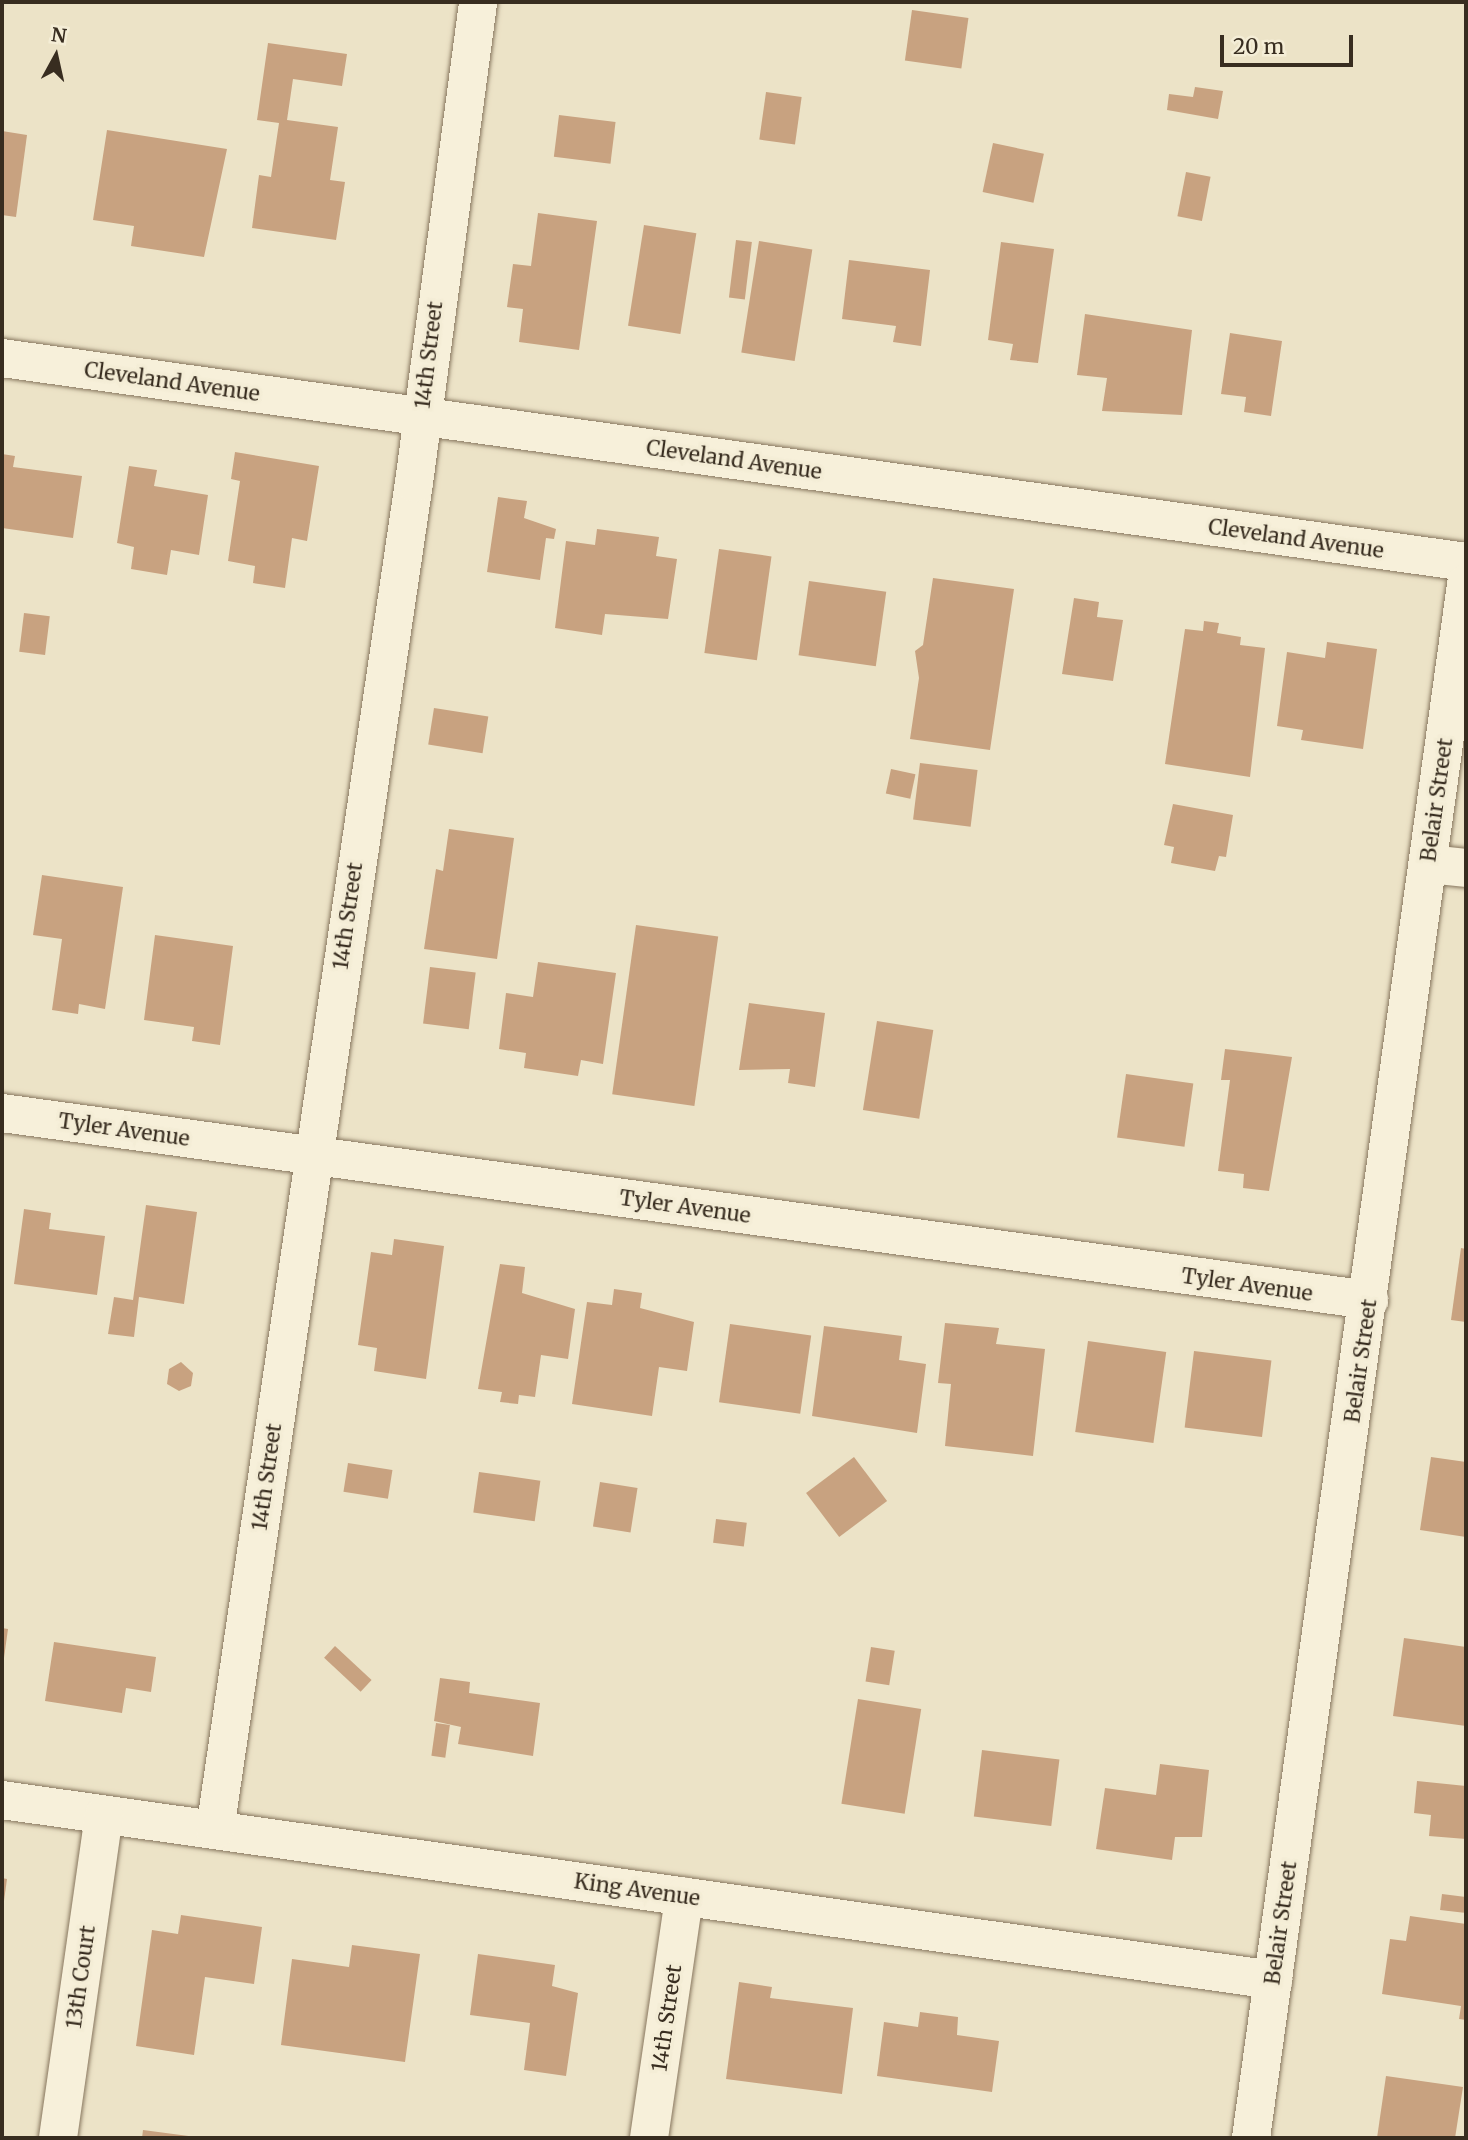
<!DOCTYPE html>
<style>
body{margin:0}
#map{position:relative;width:1468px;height:2140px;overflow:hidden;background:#ece3c7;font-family:Merriweather,serif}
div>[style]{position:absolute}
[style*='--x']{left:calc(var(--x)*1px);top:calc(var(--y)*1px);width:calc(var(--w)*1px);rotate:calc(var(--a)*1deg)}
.building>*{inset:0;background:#c8a280;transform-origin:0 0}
.roads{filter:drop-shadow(0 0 2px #87765e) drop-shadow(0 0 2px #87765e)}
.minor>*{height:38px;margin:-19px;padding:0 19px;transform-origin:19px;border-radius:19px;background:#f7f0da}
span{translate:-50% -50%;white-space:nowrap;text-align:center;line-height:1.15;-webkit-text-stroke:7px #f4edd6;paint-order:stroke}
.street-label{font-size:21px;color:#382d20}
.frame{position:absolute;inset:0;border:4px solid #382d20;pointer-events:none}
.north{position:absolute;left:21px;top:21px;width:70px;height:70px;-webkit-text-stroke:5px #f4edd6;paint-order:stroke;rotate:8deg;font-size:19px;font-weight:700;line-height:28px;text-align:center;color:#382d20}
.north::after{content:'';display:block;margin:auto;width:24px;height:32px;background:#382d20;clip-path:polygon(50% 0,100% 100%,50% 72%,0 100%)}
.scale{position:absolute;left:1220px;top:35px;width:133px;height:32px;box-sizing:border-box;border:4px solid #382d20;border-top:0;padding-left:9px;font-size:21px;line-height:24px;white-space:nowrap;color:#382d20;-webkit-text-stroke:5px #f4edd6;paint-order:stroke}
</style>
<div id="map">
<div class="building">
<div style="left:912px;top:10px;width:57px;height:51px;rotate:8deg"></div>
<div style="clip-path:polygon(268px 43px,347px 54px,342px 86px,293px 79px,287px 120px,338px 127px,330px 180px,345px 182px,336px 240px,252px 228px,259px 175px,271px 177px,279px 123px,257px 120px)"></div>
<div style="clip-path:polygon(1195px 87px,1223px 91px,1218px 119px,1167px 110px,1169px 94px,1193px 97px)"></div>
<div style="left:766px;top:92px;width:36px;height:48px;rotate:8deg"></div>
<div style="left:559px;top:115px;width:57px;height:42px;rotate:7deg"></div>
<div style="clip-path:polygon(107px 130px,227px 149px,204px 257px,131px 246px,134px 226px,93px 220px)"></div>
<div style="clip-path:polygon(2px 131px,27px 135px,16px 217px,2px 215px)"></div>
<div style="left:993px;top:143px;width:52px;height:50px;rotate:12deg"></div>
<div style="left:1186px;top:172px;width:25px;height:45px;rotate:11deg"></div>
<div style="clip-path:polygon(538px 213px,597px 221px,579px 350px,519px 342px,523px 309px,507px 307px,513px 264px,531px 266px)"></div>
<div style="left:644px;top:225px;width:53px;height:102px;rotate:9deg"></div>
<div style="left:736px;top:240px;width:16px;height:58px;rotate:7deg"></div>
<div style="left:759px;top:241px;width:54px;height:113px;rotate:9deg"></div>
<div style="clip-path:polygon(1001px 242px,1054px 249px,1038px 363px,1010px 360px,1013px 344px,988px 340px)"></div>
<div style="clip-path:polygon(849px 260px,930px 270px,921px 346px,893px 342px,896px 326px,842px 319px)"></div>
<div style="clip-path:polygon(1085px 314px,1192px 330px,1182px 415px,1102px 411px,1107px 378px,1077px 375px)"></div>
<div style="clip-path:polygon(1230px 333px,1282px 341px,1271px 416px,1244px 412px,1246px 397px,1221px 394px)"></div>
<div style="clip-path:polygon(235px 452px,319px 466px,307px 541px,292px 538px,285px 588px,253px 583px,255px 566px,228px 561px,240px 481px,231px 479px)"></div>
<div style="clip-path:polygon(2px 454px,15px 456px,13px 467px,82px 476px,73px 538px,2px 528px)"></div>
<div style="clip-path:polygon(129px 466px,157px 470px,154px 486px,208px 495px,199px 555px,171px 550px,167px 575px,131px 569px,134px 547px,117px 543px)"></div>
<div style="clip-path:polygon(498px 497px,527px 501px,524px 518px,556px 529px,554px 539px,546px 538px,540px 580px,487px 572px)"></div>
<div style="clip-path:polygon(597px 529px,659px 537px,656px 556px,677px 559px,668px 619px,605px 614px,602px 635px,555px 628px,566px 541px,595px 545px)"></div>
<div style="left:719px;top:549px;width:53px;height:105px;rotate:8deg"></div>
<div style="clip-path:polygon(933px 578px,1014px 589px,990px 750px,910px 739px,919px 678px,915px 651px,923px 645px)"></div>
<div style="left:809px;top:581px;width:78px;height:75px;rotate:8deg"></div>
<div style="clip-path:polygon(1074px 598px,1099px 602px,1097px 617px,1123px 620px,1113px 681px,1062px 674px)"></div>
<div style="left:24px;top:613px;width:26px;height:39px;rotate:7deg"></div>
<div style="clip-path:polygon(1204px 621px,1219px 623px,1217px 633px,1241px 637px,1240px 645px,1265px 648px,1250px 777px,1165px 764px,1185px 629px,1203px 631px)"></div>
<div style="clip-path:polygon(1327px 642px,1377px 649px,1363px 749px,1301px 740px,1303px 730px,1277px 726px,1287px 652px,1325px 658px)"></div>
<div style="left:434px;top:708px;width:55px;height:37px;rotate:9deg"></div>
<div style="left:920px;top:763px;width:58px;height:57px;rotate:7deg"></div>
<div style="left:891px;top:769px;width:25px;height:25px;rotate:12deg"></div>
<div style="clip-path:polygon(1173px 804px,1233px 815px,1226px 857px,1219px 856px,1215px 871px,1171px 863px,1174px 847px,1164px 845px)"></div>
<div style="clip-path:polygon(449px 829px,514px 838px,497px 959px,424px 949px,436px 869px,443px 871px)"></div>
<div style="clip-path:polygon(42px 875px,123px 887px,105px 1009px,79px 1004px,78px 1014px,52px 1010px,62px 939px,33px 935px)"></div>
<div style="left:636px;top:925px;width:83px;height:171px;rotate:8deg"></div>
<div style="clip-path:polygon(155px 935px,233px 946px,220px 1045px,192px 1041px,194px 1027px,144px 1020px)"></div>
<div style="clip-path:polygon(538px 962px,616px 973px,603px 1064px,581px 1060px,578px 1076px,524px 1068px,526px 1053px,499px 1049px,506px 993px,533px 997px)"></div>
<div style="left:430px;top:967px;width:46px;height:57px;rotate:7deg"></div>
<div style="clip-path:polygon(749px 1003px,825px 1013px,815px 1087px,788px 1083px,790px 1069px,739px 1070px)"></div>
<div style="left:877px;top:1021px;width:57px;height:90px;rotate:9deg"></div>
<div style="clip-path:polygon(1225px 1049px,1292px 1057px,1269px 1191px,1243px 1188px,1244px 1174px,1218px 1171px,1230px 1080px,1221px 1080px)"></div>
<div style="left:1126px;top:1074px;width:68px;height:64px;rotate:8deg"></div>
<div style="clip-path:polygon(146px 1205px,197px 1212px,184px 1304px,139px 1297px,134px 1337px,108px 1334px,114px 1297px,133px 1300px)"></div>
<div style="clip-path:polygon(24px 1209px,51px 1213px,49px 1229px,105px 1236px,97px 1295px,14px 1284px)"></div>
<div style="clip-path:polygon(394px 1239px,444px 1246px,426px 1379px,374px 1371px,377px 1348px,358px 1345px,371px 1252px,392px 1255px)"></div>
<div style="clip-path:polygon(1461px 1248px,1466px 1249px,1466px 1322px,1451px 1320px)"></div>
<div style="clip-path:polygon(500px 1264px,525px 1267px,522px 1293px,575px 1309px,568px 1359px,541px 1355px,535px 1397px,519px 1395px,518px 1404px,500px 1402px,502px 1392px,478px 1389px)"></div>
<div style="clip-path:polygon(614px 1289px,642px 1293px,640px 1308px,694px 1322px,687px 1371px,659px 1367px,652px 1416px,572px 1404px,587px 1302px,612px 1305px)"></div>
<div style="clip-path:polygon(945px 1323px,999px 1328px,996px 1344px,1045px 1349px,1033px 1456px,945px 1446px,951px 1384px,938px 1383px)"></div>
<div style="left:730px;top:1324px;width:82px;height:79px;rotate:8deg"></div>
<div style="clip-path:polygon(824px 1326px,902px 1336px,899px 1360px,926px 1364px,917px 1433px,812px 1416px)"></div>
<div style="left:1088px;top:1341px;width:79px;height:92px;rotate:8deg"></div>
<div style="left:1194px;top:1351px;width:78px;height:77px;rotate:7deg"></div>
<div style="clip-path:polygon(181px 1362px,193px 1373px,191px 1386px,179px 1391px,167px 1384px,169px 1369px)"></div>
<div style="left:854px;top:1457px;width:55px;height:60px;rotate:53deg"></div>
<div style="clip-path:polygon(1431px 1457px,1466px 1462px,1466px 1537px,1420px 1530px)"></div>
<div style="left:348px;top:1463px;width:45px;height:29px;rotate:9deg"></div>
<div style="left:479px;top:1472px;width:62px;height:41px;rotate:8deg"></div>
<div style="left:600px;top:1482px;width:38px;height:45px;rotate:9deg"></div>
<div style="left:716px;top:1519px;width:31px;height:24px;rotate:7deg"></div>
<div style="clip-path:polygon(2px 1628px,8px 1629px,3px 1665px,2px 1665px)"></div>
<div style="clip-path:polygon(1404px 1638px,1466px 1647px,1466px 1726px,1393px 1716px)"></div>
<div style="clip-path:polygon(54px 1642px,156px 1657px,151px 1692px,126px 1688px,122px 1713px,45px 1701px)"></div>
<div style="left:335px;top:1646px;width:50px;height:16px;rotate:43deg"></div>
<div style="left:871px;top:1647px;width:24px;height:35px;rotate:9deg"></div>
<div style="clip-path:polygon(440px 1678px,470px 1682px,469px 1693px,540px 1703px,533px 1756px,458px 1744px,461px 1727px,434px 1721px)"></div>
<div style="left:858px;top:1699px;width:64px;height:106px;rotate:9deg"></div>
<div style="left:436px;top:1723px;width:14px;height:33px;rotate:8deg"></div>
<div style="left:982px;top:1750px;width:78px;height:67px;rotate:7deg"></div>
<div style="clip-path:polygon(1160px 1764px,1209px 1770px,1202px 1837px,1175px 1837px,1172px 1860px,1096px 1849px,1105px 1788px,1156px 1795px)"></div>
<div style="clip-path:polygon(1417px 1781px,1466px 1786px,1466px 1839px,1429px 1836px,1431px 1815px,1414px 1813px)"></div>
<div style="clip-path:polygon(2px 1878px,7px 1879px,3px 1908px,2px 1908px)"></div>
<div style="left:1442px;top:1894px;width:24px;height:16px;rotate:7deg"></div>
<div style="clip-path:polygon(181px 1915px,262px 1927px,254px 1984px,205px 1977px,194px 2055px,136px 2046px,152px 1930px,178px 1934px)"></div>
<div style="clip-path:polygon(1410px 1916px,1466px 1924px,1466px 2020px,1459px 2019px,1461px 2006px,1382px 1994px,1390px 1939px,1406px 1941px)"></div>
<div style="clip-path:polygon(352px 1945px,420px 1954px,405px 2062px,281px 2045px,292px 1959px,349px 1967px)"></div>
<div style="clip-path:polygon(478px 1954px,555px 1965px,552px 1986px,578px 1993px,566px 2076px,524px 2070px,530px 2023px,470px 2015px)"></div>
<div style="clip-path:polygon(739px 1982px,772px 1987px,770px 1998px,853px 2008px,842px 2094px,726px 2079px)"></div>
<div style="clip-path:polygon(920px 2012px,958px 2017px,957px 2035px,999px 2041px,992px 2092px,877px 2076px,884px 2022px,918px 2027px)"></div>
<div style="clip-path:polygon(1386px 2076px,1463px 2087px,1455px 2138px,1377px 2138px)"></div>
<div style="clip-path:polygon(143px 2130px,196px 2137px,196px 2138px,142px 2138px)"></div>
</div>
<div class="roads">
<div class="minor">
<div style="--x:2;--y:358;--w:1478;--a:7.93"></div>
<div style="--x:1428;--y:864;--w:38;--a:6"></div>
<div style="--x:2;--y:1113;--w:1380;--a:7.79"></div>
<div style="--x:2;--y:1800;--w:1284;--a:8.06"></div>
<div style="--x:215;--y:1830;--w:1362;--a:-81.6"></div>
<div style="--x:414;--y:483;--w:485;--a:-82.4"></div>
<div style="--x:58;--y:2138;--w:326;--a:-81.9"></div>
<div style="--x:649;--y:2138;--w:244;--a:-81.7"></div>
<div style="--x:1251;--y:2138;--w:1569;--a:-82.12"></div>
</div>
</div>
<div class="street-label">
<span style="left:429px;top:355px;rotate:-83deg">14th Street</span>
<span style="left:172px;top:382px;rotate:8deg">Cleveland Avenue</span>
<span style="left:734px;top:460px;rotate:8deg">Cleveland Avenue</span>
<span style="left:1296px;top:539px;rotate:8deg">Cleveland Avenue</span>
<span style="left:1437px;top:800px;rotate:-82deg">Belair Street</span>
<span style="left:348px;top:916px;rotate:-82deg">14th Street</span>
<span style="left:124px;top:1130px;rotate:8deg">Tyler Avenue</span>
<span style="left:685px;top:1207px;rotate:8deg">Tyler Avenue</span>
<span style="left:1247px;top:1285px;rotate:8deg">Tyler Avenue</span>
<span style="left:1361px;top:1361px;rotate:-82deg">Belair Street</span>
<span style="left:267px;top:1477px;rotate:-82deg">14th Street</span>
<span style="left:637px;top:1890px;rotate:8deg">King Avenue</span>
<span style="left:1281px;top:1923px;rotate:-82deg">Belair Street</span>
<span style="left:81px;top:1977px;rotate:-82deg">13th Court</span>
<span style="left:667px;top:2018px;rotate:-82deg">14th Street</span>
</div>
<div class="frame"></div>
<div class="north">N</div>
<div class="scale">20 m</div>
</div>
